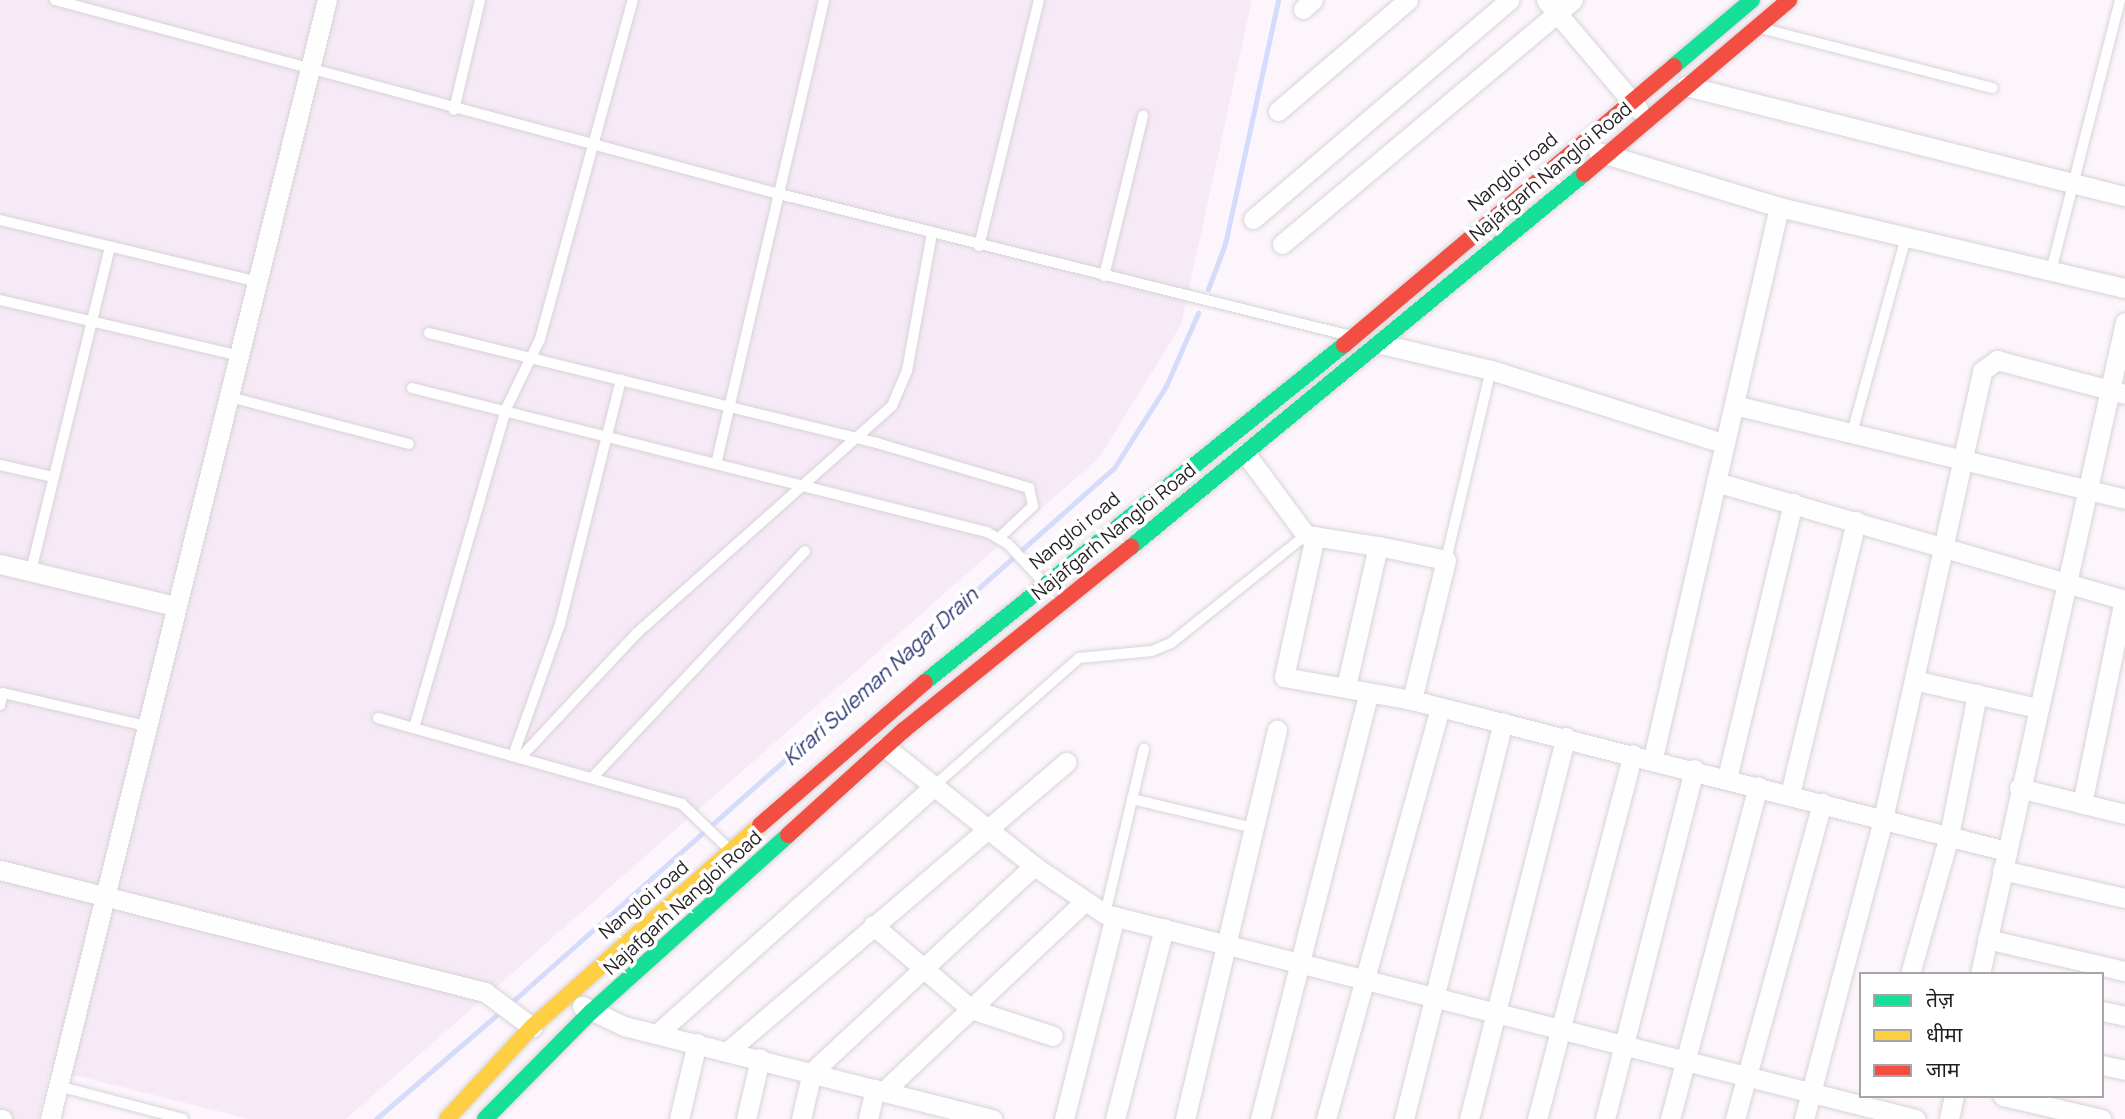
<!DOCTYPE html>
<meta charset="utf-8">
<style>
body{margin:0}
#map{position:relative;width:2125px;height:1119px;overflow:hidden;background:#fcf6fc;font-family:Manrope,"Noto Sans Devanagari",sans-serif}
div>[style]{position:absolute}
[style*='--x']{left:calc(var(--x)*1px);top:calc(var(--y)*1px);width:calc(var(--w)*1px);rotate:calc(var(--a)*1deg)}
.built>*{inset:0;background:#f6eaf7}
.stream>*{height:5px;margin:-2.5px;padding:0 2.5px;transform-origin:2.5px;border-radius:2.5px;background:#d5dbfa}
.roads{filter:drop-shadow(0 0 2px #d8d3d8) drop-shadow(0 0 2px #d8d3d8)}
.lane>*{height:10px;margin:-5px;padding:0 5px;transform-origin:5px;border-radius:5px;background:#fffeff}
.street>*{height:19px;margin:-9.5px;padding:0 9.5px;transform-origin:9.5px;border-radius:9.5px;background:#fffeff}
.fast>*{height:16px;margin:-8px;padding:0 8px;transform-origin:8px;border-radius:8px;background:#16e098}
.slow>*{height:16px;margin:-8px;padding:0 8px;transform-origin:8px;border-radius:8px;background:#ffcf43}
.jam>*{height:16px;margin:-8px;padding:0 8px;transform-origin:8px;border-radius:8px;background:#f24e42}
span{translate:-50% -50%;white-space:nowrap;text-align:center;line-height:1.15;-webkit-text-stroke:7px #fff;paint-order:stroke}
.street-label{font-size:19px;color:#221e22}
.water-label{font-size:21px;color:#2e3673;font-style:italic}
.legend{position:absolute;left:1859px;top:972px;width:245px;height:126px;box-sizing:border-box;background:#fff;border:2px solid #a7a5a7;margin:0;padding:9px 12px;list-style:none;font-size:21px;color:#221e22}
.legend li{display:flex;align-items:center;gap:14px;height:35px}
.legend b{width:35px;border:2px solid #a7a5a7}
</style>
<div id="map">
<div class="built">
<div style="clip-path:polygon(0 0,1252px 0,1181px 325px,1099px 458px,346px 1119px,249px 1119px,50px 1069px,38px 1119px,0 1119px)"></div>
</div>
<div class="stream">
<div style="--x:1208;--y:289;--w:48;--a:-69.3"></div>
<div style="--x:1225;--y:244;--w:250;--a:-77.7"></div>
<div style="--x:513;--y:1001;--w:803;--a:-41.57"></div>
<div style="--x:1114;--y:468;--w:97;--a:-57.6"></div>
<div style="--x:1166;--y:386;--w:80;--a:-66.3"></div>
<div style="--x:376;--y:1119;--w:164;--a:-40.8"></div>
</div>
<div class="roads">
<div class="lane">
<div style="--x:55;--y:0;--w:750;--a:15"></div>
<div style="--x:779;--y:194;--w:585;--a:13.94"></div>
<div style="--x:1764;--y:29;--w:236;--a:14.5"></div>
<div style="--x:454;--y:110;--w:113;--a:-76.7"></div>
<div style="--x:0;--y:220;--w:261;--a:13.5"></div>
<div style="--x:979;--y:246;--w:253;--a:-76.3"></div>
<div style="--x:2051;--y:271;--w:280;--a:-75.7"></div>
<div style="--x:1104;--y:276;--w:165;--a:-76.3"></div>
<div style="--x:0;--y:300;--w:242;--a:13.1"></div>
<div style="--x:429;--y:333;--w:461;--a:13.8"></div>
<div style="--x:877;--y:443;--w:159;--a:16.5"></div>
<div style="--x:1029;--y:488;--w:18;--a:77"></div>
<div style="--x:1033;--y:506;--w:45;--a:136.8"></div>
<div style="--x:412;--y:388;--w:593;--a:14.06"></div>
<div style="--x:987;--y:532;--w:24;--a:30"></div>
<div style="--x:1008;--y:544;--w:53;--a:47.3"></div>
<div style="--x:226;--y:396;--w:189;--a:14.7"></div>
<div style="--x:1852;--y:433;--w:203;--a:-74.6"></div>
<div style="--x:717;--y:460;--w:472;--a:-76.9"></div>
<div style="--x:0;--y:465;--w:54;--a:12.8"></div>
<div style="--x:1446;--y:560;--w:195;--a:-76.7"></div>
<div style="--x:31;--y:571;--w:334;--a:-76.3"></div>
<div style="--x:0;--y:705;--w:12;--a:-76"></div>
<div style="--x:3;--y:693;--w:147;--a:13"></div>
<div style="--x:378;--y:718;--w:316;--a:15.8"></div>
<div style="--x:682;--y:804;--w:65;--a:43.8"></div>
<div style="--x:414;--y:728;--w:332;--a:-73.9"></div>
<div style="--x:506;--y:409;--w:78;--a:-64.1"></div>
<div style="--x:540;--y:339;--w:352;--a:-74.7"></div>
<div style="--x:513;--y:756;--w:140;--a:-70.4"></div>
<div style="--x:560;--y:624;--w:252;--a:-76"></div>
<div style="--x:520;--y:758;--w:171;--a:-46.9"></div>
<div style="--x:637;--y:633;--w:341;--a:-41.7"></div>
<div style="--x:892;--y:406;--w:38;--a:-67"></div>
<div style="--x:907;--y:371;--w:139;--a:-79.7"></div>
<div style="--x:592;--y:778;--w:311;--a:-46.8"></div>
<div style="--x:934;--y:786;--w:193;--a:-41.4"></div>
<div style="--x:1079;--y:658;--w:73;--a:-5.5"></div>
<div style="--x:1152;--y:651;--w:21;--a:-23"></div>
<div style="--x:1171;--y:643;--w:173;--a:-38.7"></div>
<div style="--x:1132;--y:799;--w:125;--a:13.4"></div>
<div style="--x:1105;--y:914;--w:170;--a:-76.7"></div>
<div style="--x:58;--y:1086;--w:129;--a:14.8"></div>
</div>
<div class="street">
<div style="--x:1546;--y:0;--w:143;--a:49.8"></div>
<div style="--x:1303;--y:9;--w:13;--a:-42"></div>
<div style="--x:1686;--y:86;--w:453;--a:14.1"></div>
<div style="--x:1278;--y:111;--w:171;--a:-40.5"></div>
<div style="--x:1598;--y:152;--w:189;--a:16.9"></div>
<div style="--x:1779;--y:207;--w:355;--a:13.2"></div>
<div style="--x:1253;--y:219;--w:337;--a:-40.5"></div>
<div style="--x:1282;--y:244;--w:380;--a:-40"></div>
<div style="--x:1381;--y:344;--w:113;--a:13.3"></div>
<div style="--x:1491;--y:370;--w:245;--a:17.5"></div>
<div style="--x:1734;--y:405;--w:402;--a:13.5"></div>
<div style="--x:1245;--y:453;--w:102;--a:53.4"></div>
<div style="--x:1306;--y:535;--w:73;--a:8.7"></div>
<div style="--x:1378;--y:546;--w:145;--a:102.8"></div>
<div style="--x:1716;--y:482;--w:426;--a:16.1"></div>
<div style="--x:1315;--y:536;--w:144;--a:102.4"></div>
<div style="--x:1284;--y:677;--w:130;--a:10.2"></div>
<div style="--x:1412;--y:700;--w:613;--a:14.26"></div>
<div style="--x:1378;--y:546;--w:69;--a:11.6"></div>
<div style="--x:1446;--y:560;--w:144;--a:103.7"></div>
<div style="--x:0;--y:564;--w:180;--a:13.5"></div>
<div style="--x:1914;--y:680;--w:126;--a:12.8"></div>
<div style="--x:885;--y:747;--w:191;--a:38.6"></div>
<div style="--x:1034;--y:866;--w:86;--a:34.1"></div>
<div style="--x:1105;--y:914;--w:836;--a:14.2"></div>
<div style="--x:1653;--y:758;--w:565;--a:-77.12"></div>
<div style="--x:1727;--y:778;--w:283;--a:-76.5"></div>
<div style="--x:2019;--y:788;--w:109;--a:13.8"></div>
<div style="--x:1790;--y:794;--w:281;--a:-76.4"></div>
<div style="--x:2082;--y:804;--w:208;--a:-78.4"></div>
<div style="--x:0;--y:870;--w:500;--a:14.12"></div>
<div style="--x:485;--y:992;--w:59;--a:36.7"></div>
<div style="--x:2002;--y:870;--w:126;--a:12.8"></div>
<div style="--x:873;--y:925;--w:129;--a:40.6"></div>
<div style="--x:971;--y:1009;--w:86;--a:18.2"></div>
<div style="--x:1987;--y:939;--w:142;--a:13.1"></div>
<div style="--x:1910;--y:974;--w:143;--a:-74.2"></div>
<div style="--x:1949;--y:836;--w:145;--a:-78.8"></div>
<div style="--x:1980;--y:974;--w:668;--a:-77.46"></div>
<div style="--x:582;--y:1006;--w:47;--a:25.5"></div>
<div style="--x:624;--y:1026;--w:380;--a:14.2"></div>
<div style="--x:2102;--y:1011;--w:24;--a:12"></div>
<div style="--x:658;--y:1033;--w:370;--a:-41.8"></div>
<div style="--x:728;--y:1051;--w:445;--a:-40.5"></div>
<div style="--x:2102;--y:1065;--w:24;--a:12"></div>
<div style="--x:884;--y:1091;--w:275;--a:-43.4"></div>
<div style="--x:2003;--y:1096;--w:101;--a:13.2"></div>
<div style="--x:0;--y:1119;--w:2;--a:0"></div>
<div style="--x:50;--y:1119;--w:1153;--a:-76.1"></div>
<div style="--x:679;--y:1119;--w:78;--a:-76.7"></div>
<div style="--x:746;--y:1119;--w:62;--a:-76.9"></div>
<div style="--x:801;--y:1119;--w:48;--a:-76.8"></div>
<div style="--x:812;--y:1072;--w:303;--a:-42.9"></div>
<div style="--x:868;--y:1119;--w:31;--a:-77"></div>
<div style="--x:1064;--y:1119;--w:209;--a:-75.9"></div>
<div style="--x:1115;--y:1119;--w:197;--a:-75.6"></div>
<div style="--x:1185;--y:1119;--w:400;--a:-76.7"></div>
<div style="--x:1260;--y:1119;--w:439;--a:-75.7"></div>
<div style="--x:1326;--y:1119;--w:427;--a:-74.5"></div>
<div style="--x:1404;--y:1119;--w:409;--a:-76"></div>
<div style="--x:1469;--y:1119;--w:394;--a:-75.8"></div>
<div style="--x:1537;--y:1119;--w:377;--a:-75.3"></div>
<div style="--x:1605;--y:1119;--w:361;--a:-75.7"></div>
<div style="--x:1670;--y:1119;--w:344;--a:-75.2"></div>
<div style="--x:1735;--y:1119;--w:328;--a:-74.6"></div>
<div style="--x:1804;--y:1119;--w:310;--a:-75.2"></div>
<div style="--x:1883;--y:819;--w:459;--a:-77.5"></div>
<div style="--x:1982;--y:371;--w:19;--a:-36"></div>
<div style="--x:1997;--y:360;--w:132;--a:14.9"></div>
<div style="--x:1949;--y:1119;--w:24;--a:-78"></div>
</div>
<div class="fast">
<div style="--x:1674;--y:66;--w:102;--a:-40.2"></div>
<div style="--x:1131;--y:547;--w:587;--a:-39.47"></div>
<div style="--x:925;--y:682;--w:538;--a:-38.81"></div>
<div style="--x:485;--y:1119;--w:151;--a:-45.3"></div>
<div style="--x:591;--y:1012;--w:265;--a:-41.9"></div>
</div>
<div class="slow">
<div style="--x:447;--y:1119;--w:125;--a:-47.3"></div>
<div style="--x:532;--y:1027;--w:305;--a:-41.5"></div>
</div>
<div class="jam">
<div style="--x:1584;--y:174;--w:269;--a:-40.3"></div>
<div style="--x:1344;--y:345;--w:432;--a:-40.2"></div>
<div style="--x:760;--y:825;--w:218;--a:-40.9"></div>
<div style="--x:788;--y:835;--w:156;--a:-42.2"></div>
<div style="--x:904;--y:730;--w:292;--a:-38.9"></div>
</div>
</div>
<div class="street-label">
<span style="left:1513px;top:172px;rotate:-40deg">Nangloi road</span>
<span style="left:1551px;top:172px;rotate:-40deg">Najafgarh Nangloi Road</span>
<span style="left:1075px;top:531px;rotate:-39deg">Nangloi road</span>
<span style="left:1114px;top:532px;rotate:-39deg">Najafgarh Nangloi Road</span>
<span style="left:644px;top:900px;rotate:-40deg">Nangloi road</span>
<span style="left:683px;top:903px;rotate:-42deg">Najafgarh Nangloi Road</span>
</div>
<div class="water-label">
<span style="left:880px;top:676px;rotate:-42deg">Kirari Suleman Nagar Drain</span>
</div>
<ul class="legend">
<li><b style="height:9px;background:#16e098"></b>तेज़</li>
<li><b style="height:9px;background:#ffcf43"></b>धीमा</li>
<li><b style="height:9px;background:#f24e42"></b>जाम</li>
</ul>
</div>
